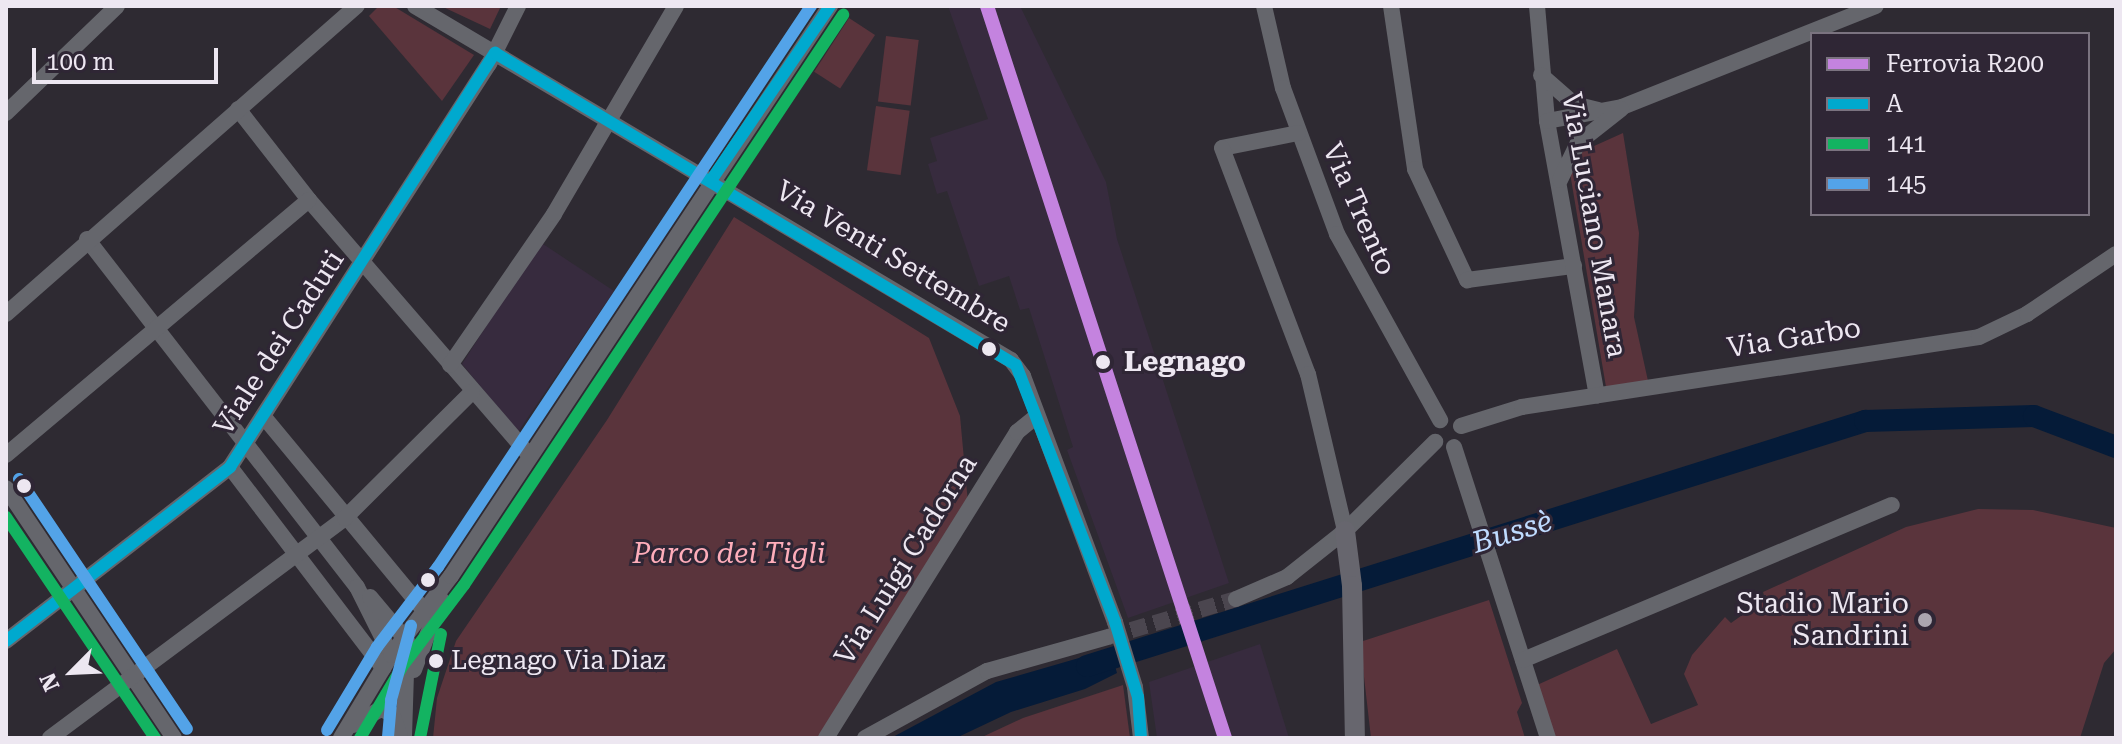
<!DOCTYPE html>
<meta charset="utf-8">
<style>
body{margin:0}
#map{position:relative;width:2122px;height:744px;overflow:hidden;background:#2e2a32;font-family:"Roboto Serif",serif}
div>[style]{position:absolute}
[style*='--x']{left:calc(var(--x)*1px);top:calc(var(--y)*1px);width:calc(var(--w)*1px);rotate:calc(var(--a)*1deg)}
.built>*{inset:0;background:#372b3e}
.green>*{inset:0;background:#5a343c;transform-origin:0 0}
.water>*{inset:0;background:#051b38}
.river>*{height:22px;margin:-11px;padding:0 11px;transform-origin:11px;border-radius:11px;background:#051b38}
.minor-tunnel>*{height:16px;margin-top:-8px;transform-origin:0;background:repeating-linear-gradient(90deg,#4b464f 0 16px,transparent 0 24px)}
.minor>*{height:16px;margin:-8px;padding:0 8px;transform-origin:8px;border-radius:8px;background:#65666c}
.major>*{height:20px;margin:-10px;padding:0 10px;transform-origin:10px;border-radius:10px;background:#67666e}
.minor-bridge>*{height:16px;margin:-8px;padding:0 8px;transform-origin:8px;border-radius:8px;background:#65666c}
.bus-1>*{height:12px;margin:-6px;padding:0 6px;transform-origin:6px;border-radius:6px;background:#00a9ce}
.bus-2>*{height:12px;margin:-6px;padding:0 6px;transform-origin:6px;border-radius:6px;background:#13b361}
.bus-3>*{height:12px;margin:-6px;padding:0 6px;transform-origin:6px;border-radius:6px;background:#53a3e8}
.rail-1>*{height:14px;margin:-7px;padding:0 7px;transform-origin:7px;border-radius:7px;background:#c483df}
.dots>*{width:22px;height:22px;translate:-50% -50%;box-sizing:border-box;border:4px solid #2f2635;border-radius:50%}
span{translate:-50% -50%;white-space:nowrap;text-align:center;line-height:1.15;-webkit-text-stroke:6px #2f2635;paint-order:stroke}
.bus-label{font-size:26px;color:#ede7f1}
.left{translate:0 -50%;text-align:left}
.street-label{font-size:28px;color:#ede7f1}
.stop-label{font-size:28px;color:#ede7f1;font-weight:700}
.park-label{font-size:28px;color:#feadba;font-style:italic}
.poi-label{font-size:28px;color:#ede7f1}
.right{translate:-100% -50%;text-align:right}
.water-label{font-size:30px;color:#bfdbff;font-style:italic}
.frame{position:absolute;inset:0;border:8px solid #ede7f1;pointer-events:none}
.legend{position:absolute;left:1810px;top:32px;width:280px;height:184px;box-sizing:border-box;background:#2f2635;border:2px solid #7b7380;margin:0;padding:10px 14px;list-style:none;font-size:24px;color:#ede7f1}
.legend li{display:flex;align-items:center;gap:16px;height:40px}
.legend b{width:40px;border:2px solid #7b7380}
.north{position:absolute;left:32px;top:632px;width:80px;height:80px;-webkit-text-stroke:6px #2f2635;paint-order:stroke;rotate:246deg;font-size:22px;font-weight:700;line-height:32px;text-align:center;color:#ede7f1}
.north::after{content:'';display:block;margin:auto;width:28px;height:36px;background:#ede7f1;clip-path:polygon(50% 0,100% 100%,50% 72%,0 100%)}
.scale{position:absolute;left:32px;top:48px;width:186px;height:36px;box-sizing:border-box;border:4px solid #ede7f1;border-top:0;padding-left:10px;font-size:24px;line-height:28px;white-space:nowrap;color:#ede7f1;-webkit-text-stroke:6px #2f2635;paint-order:stroke}
</style>
<div id="map">
<div class="built">
<div style="clip-path:polygon(948px 6px,1020px 6px,1106px 182px,1117px 239px,1229px 583px,1128px 618px,1067px 450px,1073px 447px,1029px 308px,1020px 310px,1009px 276px,979px 286px,947px 191px,937px 194px,928px 164px,937px 161px,930px 138px,988px 119px)"></div>
<div style="clip-path:polygon(540px 242px,614px 291px,518px 432px,462px 364px)"></div>
<div style="clip-path:polygon(1260px 644px,1289px 738px,1157px 738px,1149px 682px)"></div>
</div>
<div class="green">
<div style="clip-path:polygon(379px 6px,393px 6px,474px 55px,442px 101px,369px 16px)"></div>
<div style="clip-path:polygon(441px 6px,501px 6px,490px 29px)"></div>
<div style="left:849px;top:18px;width:31px;height:64px;rotate:33deg"></div>
<div style="left:886px;top:36px;width:33px;height:66px;rotate:7deg"></div>
<div style="left:876px;top:106px;width:34px;height:65px;rotate:8deg"></div>
<div style="clip-path:polygon(1623px 133px,1639px 233px,1634px 317px,1648px 381px,1606px 387px,1570px 173px,1583px 151px)"></div>
<div style="clip-path:polygon(734px 217px,929px 338px,960px 416px,968px 503px,823px 738px,433px 738px,437px 698px,456px 641px,607px 420px)"></div>
<div style="clip-path:polygon(1978px 509px,2033px 510px,2116px 528px,2116px 649px,2104px 663px,2080px 738px,1555px 738px,1537px 685px,1617px 649px,1651px 724px,1698px 705px,1684px 674px,1692px 655px,1725px 617px,1731px 623px,1765px 599px,1763px 592px,1906px 527px)"></div>
<div style="clip-path:polygon(1489px 600px,1522px 703px,1517px 712px,1525px 738px,1371px 738px,1360px 642px)"></div>
<div style="clip-path:polygon(1123px 685px,1130px 738px,980px 738px,1023px 718px)"></div>
</div>
<div class="water">
<div style="clip-path:polygon(1110px 649px,1117px 673px,1085px 689px,1011px 712px,956px 738px,891px 738px,996px 682px)"></div>
</div>
<div class="river">
<div style="--x:1087;--y:666;--w:816;--a:-17.48"></div>
<div style="--x:1865;--y:421;--w:169;--a:-1.7"></div>
<div style="--x:2034;--y:416;--w:88;--a:20.7"></div>
</div>
<div class="minor-tunnel">
<div style="--x:1108;--y:637;--w:134;--a:-16.5"></div>
</div>
<div class="minor">
<div style="--x:415;--y:6;--w:693;--a:30.71"></div>
<div style="--x:1011;--y:360;--w:20;--a:53"></div>
<div style="--x:1023;--y:376;--w:263;--a:69.5"></div>
<div style="--x:1264;--y:6;--w:84;--a:77"></div>
<div style="--x:1283;--y:88;--w:156;--a:69.7"></div>
<div style="--x:1337;--y:234;--w:213;--a:61"></div>
<div style="--x:1391;--y:6;--w:165;--a:81.6"></div>
<div style="--x:1415;--y:169;--w:123;--a:64.9"></div>
<div style="--x:1467;--y:280;--w:108;--a:-7.5"></div>
<div style="--x:1537;--y:6;--w:115;--a:85"></div>
<div style="--x:1547;--y:121;--w:279;--a:79.7"></div>
<div style="--x:1541;--y:75;--w:44;--a:41.3"></div>
<div style="--x:1574;--y:104;--w:25;--a:14"></div>
<div style="--x:238;--y:109;--w:115;--a:52"></div>
<div style="--x:309;--y:200;--w:338;--a:49.2"></div>
<div style="--x:6;--y:113;--w:154;--a:-43.9"></div>
<div style="--x:1547;--y:121;--w:76;--a:-10.6"></div>
<div style="--x:1622;--y:107;--w:273;--a:-21.7"></div>
<div style="--x:1298;--y:133;--w:77;--a:168.8"></div>
<div style="--x:1222;--y:148;--w:242;--a:69.2"></div>
<div style="--x:1308;--y:374;--w:161;--a:76.7"></div>
<div style="--x:1560;--y:180;--w:41;--a:-64.1"></div>
<div style="--x:1578;--y:143;--w:55;--a:-38.3"></div>
<div style="--x:87;--y:239;--w:440;--a:52.2"></div>
<div style="--x:357;--y:587;--w:76;--a:63.4"></div>
<div style="--x:6;--y:314;--w:467;--a:-41.3"></div>
<div style="--x:450;--y:365;--w:183;--a:-55.4"></div>
<div style="--x:554;--y:214;--w:241;--a:-59.6"></div>
<div style="--x:264;--y:417;--w:249;--a:50.4"></div>
<div style="--x:1461;--y:426;--w:64;--a:-17.3"></div>
<div style="--x:1522;--y:407;--w:462;--a:-8.7"></div>
<div style="--x:1979;--y:337;--w:53;--a:-25.6"></div>
<div style="--x:2027;--y:314;--w:107;--a:-34"></div>
<div style="--x:1454;--y:447;--w:306;--a:72.1"></div>
<div style="--x:6;--y:455;--w:396;--a:-40.1"></div>
<div style="--x:230;--y:467;--w:253;--a:52.7"></div>
<div style="--x:6;--y:488;--w:301;--a:56.1"></div>
<div style="--x:370;--y:597;--w:57;--a:49.9"></div>
<div style="--x:407;--y:641;--w:97;--a:91.8"></div>
<div style="--x:1236;--y:599;--w:56;--a:-23.3"></div>
<div style="--x:1287;--y:577;--w:74;--a:-38.4"></div>
<div style="--x:1345;--y:531;--w:127;--a:-44.7"></div>
<div style="--x:6;--y:641;--w:284;--a:-37.8"></div>
<div style="--x:230;--y:467;--w:479;--a:-57.3"></div>
<div style="--x:489;--y:64;--w:65;--a:-63.4"></div>
<div style="--x:1523;--y:660;--w:400;--a:-22.8"></div>
<div style="--x:414;--y:670;--w:76;--a:-69.2"></div>
<div style="--x:1135;--y:687;--w:51;--a:83.3"></div>
<div style="--x:353;--y:725;--w:32;--a:-30"></div>
<div style="--x:381;--y:709;--w:12;--a:24"></div>
<div style="--x:392;--y:714;--w:23;--a:70"></div>
<div style="--x:50;--y:738;--w:368;--a:-36.7"></div>
<div style="--x:345;--y:518;--w:179;--a:-44.8"></div>
<div style="--x:341;--y:738;--w:97;--a:-58.9"></div>
<div style="--x:391;--y:655;--w:99;--a:-52.8"></div>
<div style="--x:451;--y:576;--w:685;--a:-56.38"></div>
<div style="--x:826;--y:738;--w:361;--a:-58"></div>
<div style="--x:1017;--y:432;--w:26;--a:-39"></div>
<div style="--x:865;--y:738;--w:139;--a:-28.8"></div>
<div style="--x:987;--y:671;--w:126;--a:-15.7"></div>
</div>
<div class="major">
<div style="--x:1345;--y:531;--w:55;--a:82.7"></div>
<div style="--x:1352;--y:586;--w:152;--a:88.9"></div>
</div>
<div class="minor-bridge">
<div style="--x:1115;--y:622;--w:68;--a:72.9"></div>
</div>
<div class="bus-1">
<div style="--x:712;--y:179;--w:209;--a:-55.7"></div>
<div style="--x:6;--y:641;--w:284;--a:-37.8"></div>
<div style="--x:230;--y:467;--w:492;--a:-57.4"></div>
<div style="--x:495;--y:53;--w:607;--a:30.92"></div>
<div style="--x:1016;--y:365;--w:275;--a:68.9"></div>
<div style="--x:1115;--y:622;--w:78;--a:73"></div>
<div style="--x:1138;--y:697;--w:41;--a:85.8"></div>
</div>
<div class="bus-2">
<div style="--x:6;--y:517;--w:267;--a:56"></div>
<div style="--x:360;--y:738;--w:86;--a:-59.3"></div>
<div style="--x:404;--y:664;--w:99;--a:-52.8"></div>
<div style="--x:464;--y:585;--w:685;--a:-56.38"></div>
<div style="--x:420;--y:738;--w:106;--a:-78.6"></div>
</div>
<div class="bus-3">
<div style="--x:19;--y:479;--w:301;--a:56.1"></div>
<div style="--x:327;--y:730;--w:97;--a:-58.9"></div>
<div style="--x:377;--y:647;--w:101;--a:-52.7"></div>
<div style="--x:438;--y:567;--w:674;--a:-56.38"></div>
<div style="--x:388;--y:737;--w:37;--a:-85"></div>
<div style="--x:391;--y:700;--w:77;--a:-74.9"></div>
</div>
<div class="rail-1">
<div style="--x:987;--y:6;--w:770;--a:71.99"></div>
</div>
<div class="dots">
<div style="left:989px;top:349px;background:#ede7f1"></div>
<div style="left:1103px;top:362px;background:#ede7f1"></div>
<div style="left:24px;top:486px;background:#ede7f1"></div>
<div style="left:428px;top:580px;background:#ede7f1"></div>
<div style="left:1925px;top:620px;background:#aaa5ae"></div>
<div style="left:436px;top:661px;background:#ede7f1"></div>
</div>
<div class="bus-label">
<span class="left" style="left:451px;top:661px">Legnago Via Diaz</span>
</div>
<div class="street-label">
<span style="left:1359px;top:209px;rotate:66deg">Via Trento</span>
<span style="left:1594px;top:225px;rotate:80deg">Via Luciano Manara</span>
<span style="left:893px;top:257px;rotate:31deg">Via Venti Settembre</span>
<span style="left:1794px;top:338px;rotate:-9deg">Via Garbo</span>
<span style="left:279px;top:343px;rotate:-57deg">Viale dei Caduti</span>
<span style="left:906px;top:560px;rotate:-58deg">Via Luigi Cadorna</span>
</div>
<div class="stop-label">
<span class="left" style="left:1124px;top:362px">Legnago</span>
</div>
<div class="park-label">
<span style="left:729px;top:554px">Parco dei Tigli</span>
</div>
<div class="poi-label">
<span class="right" style="left:1909px;top:620px">Stadio Mario<br>Sandrini</span>
</div>
<div class="water-label">
<span style="left:1512px;top:532px;rotate:-17deg">Bussè</span>
</div>
<div class="frame"></div>
<ul class="legend">
<li><b style="height:10px;background:#c483df"></b>Ferrovia R200</li>
<li><b style="height:10px;background:#00a9ce"></b>A</li>
<li><b style="height:10px;background:#13b361"></b>141</li>
<li><b style="height:10px;background:#53a3e8"></b>145</li>
</ul>
<div class="north">N</div>
<div class="scale">100 m</div>
</div>
